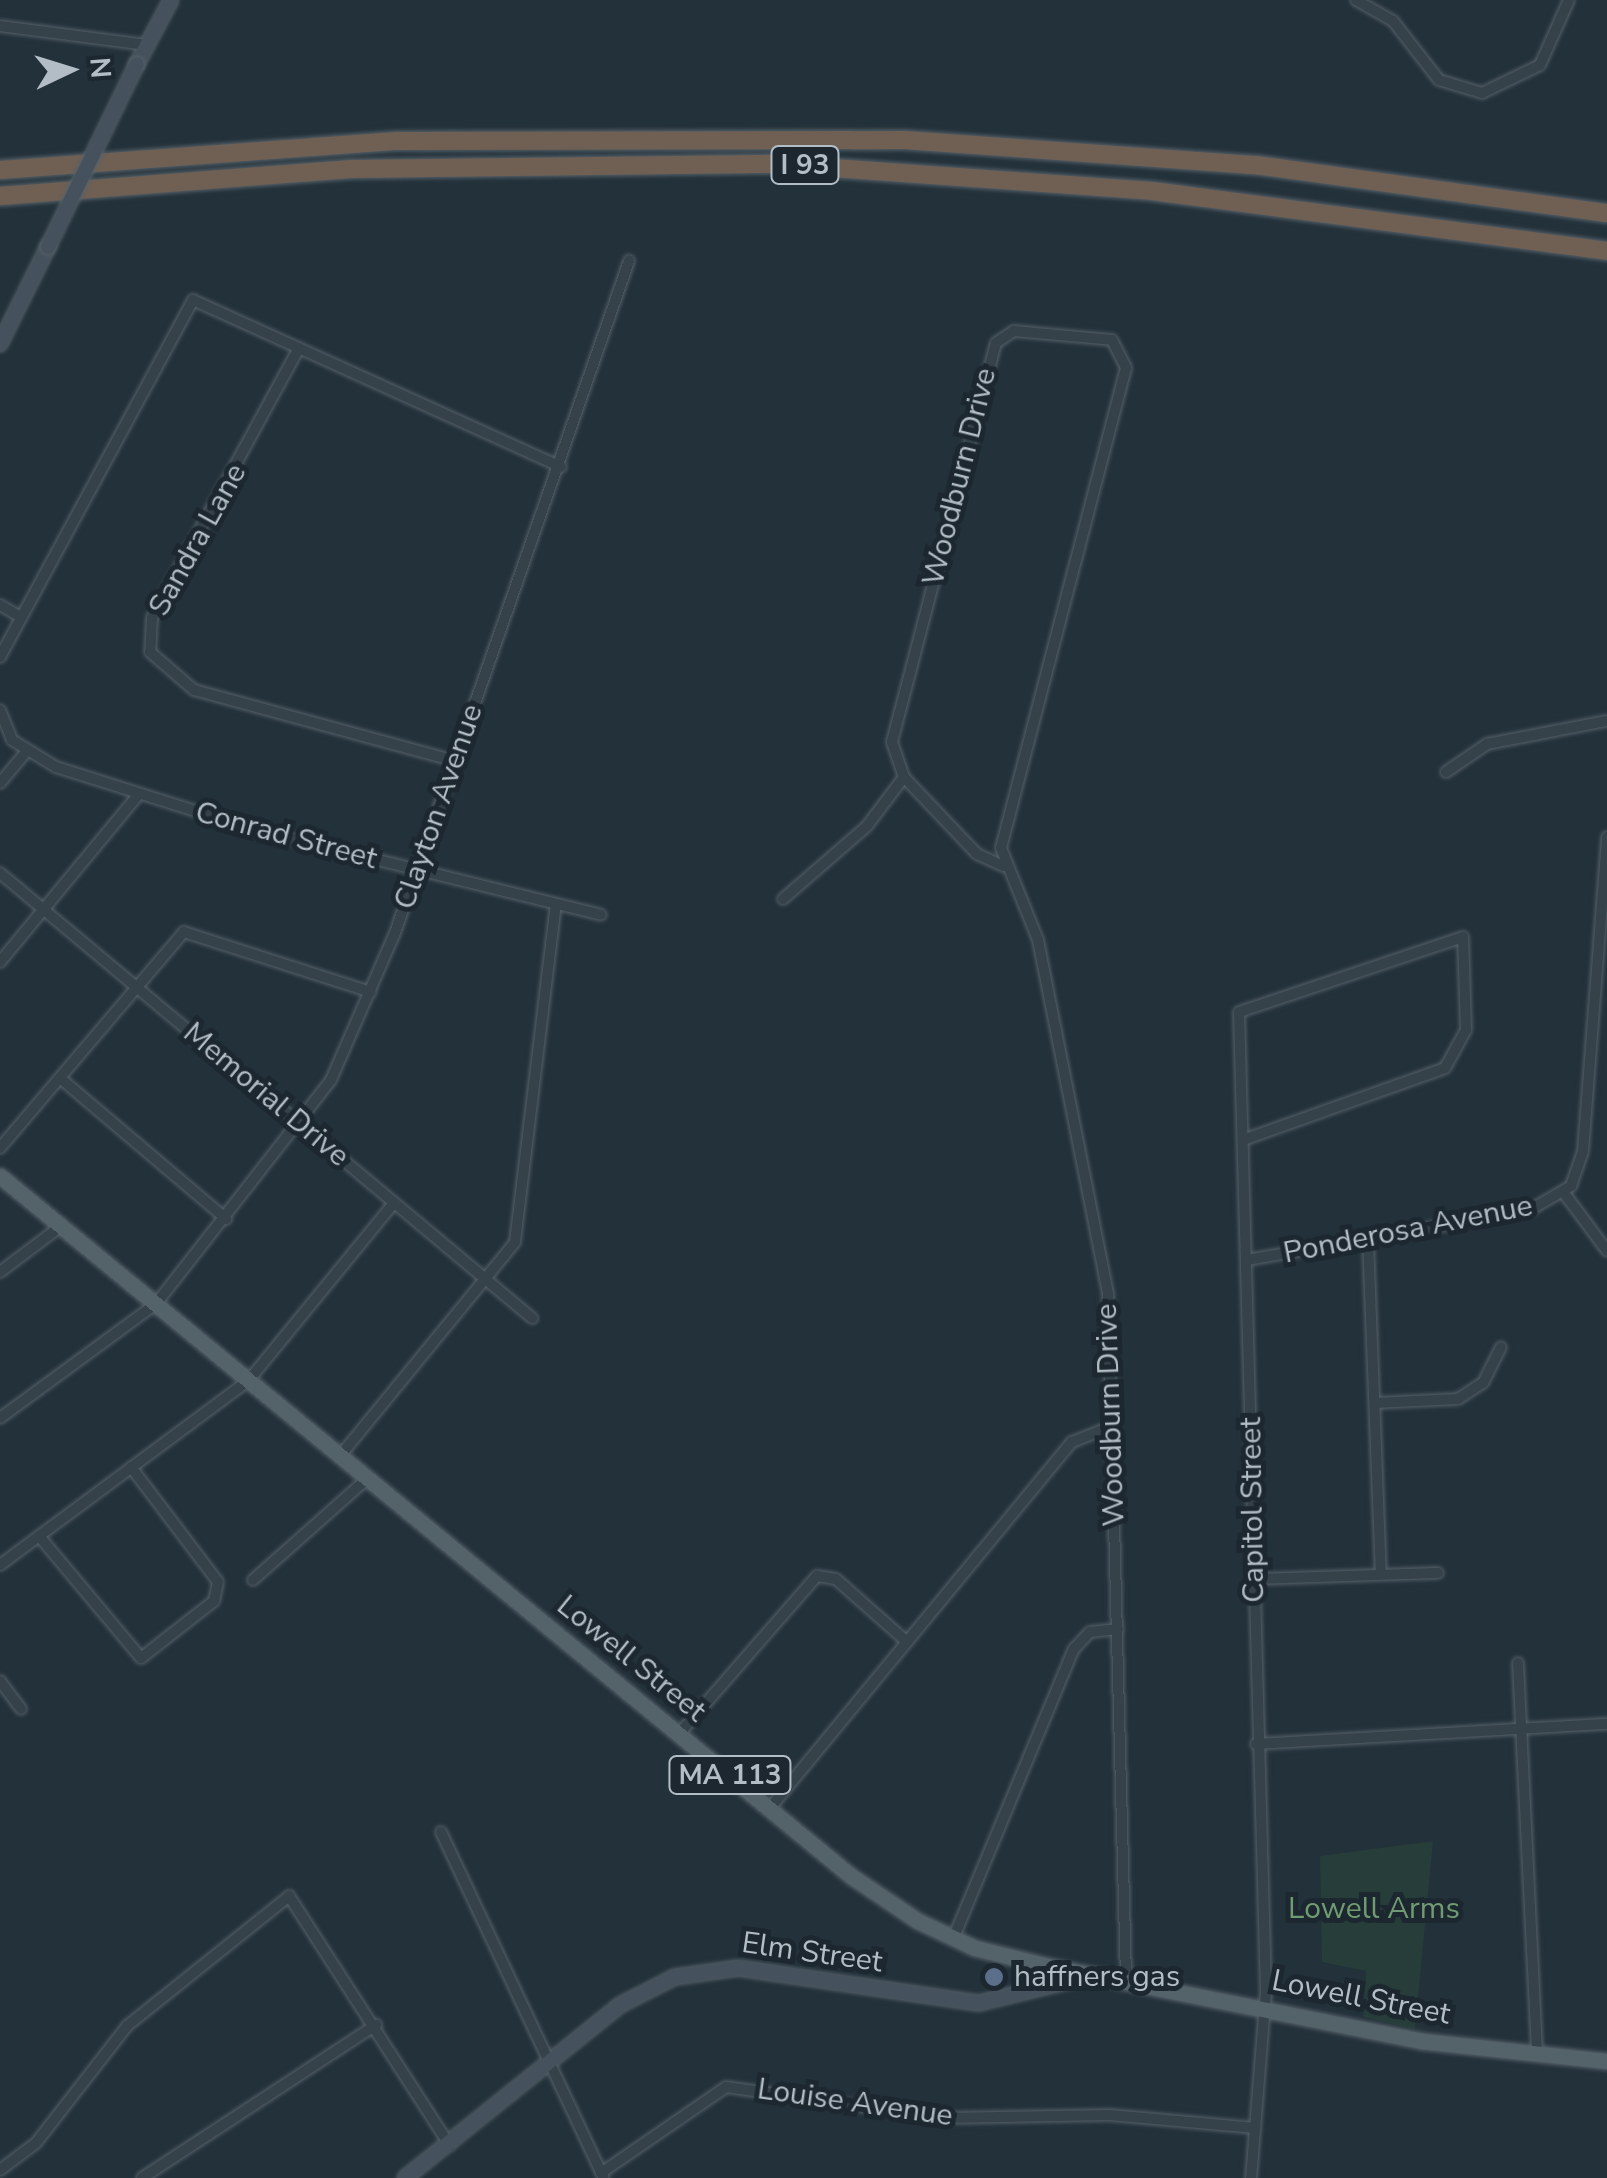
<!DOCTYPE html>
<style>
body{margin:0}
#map{position:relative;width:1607px;height:2178px;overflow:hidden;background:#23313a;font-family:"Nunito Sans",sans-serif}
div>[style]{position:absolute}
[style*='--x']{left:calc(var(--x)*1px);top:calc(var(--y)*1px);width:calc(var(--w)*1px);rotate:calc(var(--a)*1deg)}
.green>*{inset:0;background:#263d3a}
.roads{filter:drop-shadow(0 0 2px #556068) drop-shadow(0 0 2px #556068)}
.street>*{height:10px;margin:-5px;padding:0 5px;transform-origin:5px;border-radius:5px;background:#36424a}
.secondary>*{height:14px;margin:-7px;padding:0 7px;transform-origin:7px;border-radius:7px;background:#45525d}
.primary>*{height:15px;margin:-7.5px;padding:0 7.5px;transform-origin:7.5px;border-radius:7.5px;background:#54626a}
.highway>*{height:18px;margin:-9px;padding:0 9px;transform-origin:9px;border-radius:9px;background:#706054}
.bridges{filter:drop-shadow(0 0 2px #556068) drop-shadow(0 0 2px #556068)}
.secondary-bridge>*{height:14px;margin:-7px;padding:0 7px;transform-origin:7px;border-radius:7px;background:#45525d}
.dots>*{width:28px;height:28px;translate:-50% -50%;box-sizing:border-box;border:5px solid #1c272f;border-radius:50%}
span{translate:-50% -50%;white-space:nowrap;text-align:center;line-height:1.15;-webkit-text-stroke:10px #1c272f;paint-order:stroke}
.shield-label span{padding:2px 8px;background:#1c272f;border:2px solid;border-radius:8px;-webkit-text-stroke-width:0}
.shield-label{font-size:28px;color:#b2bdc6;font-weight:700}
.street-label{font-size:30px;color:#b2bdc6}
.park-label{font-size:30px;color:#709b72}
.poi-label{font-size:30px;color:#b2bdc6}
.left{translate:0 -50%;text-align:left}
.north{position:absolute;left:20px;top:20px;width:100px;height:100px;-webkit-text-stroke:8px #1c272f;paint-order:stroke;rotate:86deg;font-size:28px;font-weight:700;line-height:40px;text-align:center;color:#b2bdc6}
.north::after{content:'';display:block;margin:auto;width:35px;height:45px;background:#b2bdc6;clip-path:polygon(50% 0,100% 100%,50% 72%,0 100%)}
</style>
<div id="map">
<div class="green">
<div style="clip-path:polygon(1433px 1841px,1415px 2029px,1363px 2017px,1366px 1971px,1322px 1962px,1320px 1856px)"></div>
</div>
<div class="roads">
<div class="street">
<div style="--x:1356;--y:0;--w:43;--a:29.6"></div>
<div style="--x:1393;--y:21;--w:75;--a:52.1"></div>
<div style="--x:1439;--y:80;--w:45;--a:16.8"></div>
<div style="--x:1482;--y:93;--w:64;--a:-25.8"></div>
<div style="--x:1540;--y:65;--w:71;--a:-66"></div>
<div style="--x:0;--y:26;--w:148;--a:7.4"></div>
<div style="--x:299;--y:348;--w:307;--a:118.6"></div>
<div style="--x:152;--y:618;--w:34;--a:93"></div>
<div style="--x:150;--y:652;--w:58;--a:40.8"></div>
<div style="--x:194;--y:690;--w:270;--a:15.2"></div>
<div style="--x:0;--y:605;--w:24;--a:30"></div>
<div style="--x:0;--y:657;--w:406;--a:-61.6"></div>
<div style="--x:193;--y:300;--w:404;--a:24.4"></div>
<div style="--x:0;--y:710;--w:32;--a:68"></div>
<div style="--x:12;--y:740;--w:52;--a:31.5"></div>
<div style="--x:56;--y:767;--w:210;--a:17.5"></div>
<div style="--x:256;--y:830;--w:355;--a:13.8"></div>
<div style="--x:1446;--y:772;--w:50;--a:-34.3"></div>
<div style="--x:1487;--y:744;--w:122;--a:-10.9"></div>
<div style="--x:0;--y:783;--w:39;--a:-50"></div>
<div style="--x:1003;--y:866;--w:29;--a:-155"></div>
<div style="--x:977;--y:854;--w:106;--a:-133.5"></div>
<div style="--x:904;--y:777;--w:37;--a:-109"></div>
<div style="--x:892;--y:742;--w:412;--a:-75.4"></div>
<div style="--x:996;--y:343;--w:22;--a:-34"></div>
<div style="--x:1014;--y:331;--w:98;--a:5.2"></div>
<div style="--x:1112;--y:340;--w:31;--a:63"></div>
<div style="--x:1126;--y:368;--w:496;--a:104.6"></div>
<div style="--x:1001;--y:848;--w:99;--a:68.1"></div>
<div style="--x:1038;--y:940;--w:362;--a:78.8"></div>
<div style="--x:1108;--y:1295;--w:684;--a:88.49"></div>
<div style="--x:0;--y:873;--w:694;--a:39.91"></div>
<div style="--x:783;--y:899;--w:111;--a:-41"></div>
<div style="--x:867;--y:826;--w:61;--a:-52.9"></div>
<div style="--x:0;--y:962;--w:218;--a:-50.4"></div>
<div style="--x:60;--y:1078;--w:218;--a:40.3"></div>
<div style="--x:1243;--y:1140;--w:214;--a:-19.6"></div>
<div style="--x:1445;--y:1068;--w:43;--a:-61.1"></div>
<div style="--x:1466;--y:1030;--w:93;--a:-91.8"></div>
<div style="--x:1463;--y:937;--w:236;--a:161.5"></div>
<div style="--x:1239;--y:1012;--w:980;--a:88.42"></div>
<div style="--x:1266;--y:1992;--w:187;--a:94.6"></div>
<div style="--x:0;--y:1148;--w:284;--a:-49.6"></div>
<div style="--x:184;--y:932;--w:196;--a:17.8"></div>
<div style="--x:1564;--y:1193;--w:72;--a:53.4"></div>
<div style="--x:1368;--y:1239;--w:335;--a:87.8"></div>
<div style="--x:1247;--y:1260;--w:287;--a:-10"></div>
<div style="--x:1530;--y:1210;--w:48;--a:-30.3"></div>
<div style="--x:1571;--y:1186;--w:37;--a:-71"></div>
<div style="--x:1583;--y:1151;--w:315;--a:-85.6"></div>
<div style="--x:0;--y:1272;--w:76;--a:-37"></div>
<div style="--x:1375;--y:1403;--w:83;--a:-2.8"></div>
<div style="--x:1458;--y:1399;--w:30;--a:-33"></div>
<div style="--x:1483;--y:1383;--w:40;--a:-63.4"></div>
<div style="--x:0;--y:1418;--w:193;--a:-36.2"></div>
<div style="--x:156;--y:1304;--w:284;--a:-52"></div>
<div style="--x:331;--y:1080;--w:160;--a:-66.5"></div>
<div style="--x:395;--y:933;--w:712;--a:-70.8"></div>
<div style="--x:340;--y:1456;--w:276;--a:-50.7"></div>
<div style="--x:515;--y:1242;--w:340;--a:-83.1"></div>
<div style="--x:39;--y:1536;--w:159;--a:50.1"></div>
<div style="--x:141;--y:1658;--w:93;--a:-38"></div>
<div style="--x:214;--y:1601;--w:19;--a:-78"></div>
<div style="--x:218;--y:1582;--w:144;--a:-127.1"></div>
<div style="--x:0;--y:1565;--w:310;--a:-36.6"></div>
<div style="--x:249;--y:1380;--w:229;--a:-50.7"></div>
<div style="--x:1255;--y:1579;--w:183;--a:-1.9"></div>
<div style="--x:253;--y:1580;--w:154;--a:-41.6"></div>
<div style="--x:1518;--y:1663;--w:389;--a:87.2"></div>
<div style="--x:0;--y:1681;--w:35;--a:53"></div>
<div style="--x:679;--y:1734;--w:210;--a:-48.9"></div>
<div style="--x:817;--y:1576;--w:19;--a:9"></div>
<div style="--x:836;--y:1579;--w:95;--a:41.6"></div>
<div style="--x:1256;--y:1744;--w:352;--a:-3.3"></div>
<div style="--x:770;--y:1808;--w:475;--a:-50.5"></div>
<div style="--x:1072;--y:1442;--w:44;--a:-21.3"></div>
<div style="--x:441;--y:1832;--w:381;--a:64.8"></div>
<div style="--x:953;--y:1939;--w:314;--a:-67.4"></div>
<div style="--x:1074;--y:1649;--w:23;--a:-47"></div>
<div style="--x:1090;--y:1632;--w:28;--a:-6"></div>
<div style="--x:0;--y:2170;--w:45;--a:-36.9"></div>
<div style="--x:36;--y:2143;--w:148;--a:-52.1"></div>
<div style="--x:127;--y:2026;--w:208;--a:-38.7"></div>
<div style="--x:289;--y:1896;--w:297;--a:57.2"></div>
<div style="--x:601;--y:2173;--w:152;--a:-34.5"></div>
<div style="--x:726;--y:2087;--w:221;--a:8.1"></div>
<div style="--x:945;--y:2118;--w:165;--a:-1"></div>
<div style="--x:1110;--y:2115;--w:146;--a:5.1"></div>
<div style="--x:142;--y:2178;--w:280;--a:-33.2"></div>
</div>
<div class="secondary">
<div style="--x:137;--y:64;--w:72;--a:-62"></div>
<div style="--x:0;--y:344;--w:108;--a:-63.7"></div>
<div style="--x:405;--y:2178;--w:276;--a:-38.8"></div>
<div style="--x:620;--y:2005;--w:62;--a:-27"></div>
<div style="--x:675;--y:1977;--w:64;--a:-8.1"></div>
<div style="--x:738;--y:1968;--w:244;--a:8.3"></div>
<div style="--x:979;--y:2003;--w:118;--a:-13.7"></div>
</div>
<div class="primary">
<div style="--x:0;--y:1176;--w:1102;--a:39.44"></div>
<div style="--x:851;--y:1876;--w:81;--a:33.9"></div>
<div style="--x:918;--y:1921;--w:63;--a:25.3"></div>
<div style="--x:975;--y:1948;--w:79;--a:13.9"></div>
<div style="--x:1052;--y:1967;--w:377;--a:11.3"></div>
<div style="--x:1422;--y:2041;--w:186;--a:6.2"></div>
</div>
<div class="highway">
<div style="--x:0;--y:170;--w:398;--a:-4.2"></div>
<div style="--x:397;--y:141;--w:508;--a:-0.11"></div>
<div style="--x:905;--y:140;--w:352;--a:4.1"></div>
<div style="--x:1256;--y:165;--w:354;--a:7.8"></div>
<div style="--x:0;--y:196;--w:352;--a:-4.4"></div>
<div style="--x:351;--y:169;--w:426;--a:-0.7"></div>
<div style="--x:777;--y:164;--w:376;--a:4.1"></div>
<div style="--x:1152;--y:191;--w:459;--a:7.5"></div>
</div>
</div>
<div class="bridges">
<div class="secondary-bridge">
<div style="--x:48;--y:247;--w:203;--a:-64.1"></div>
</div>
</div>
<div class="dots">
<div style="left:994px;top:1977px;background:#5c6f8a"></div>
</div>
<div class="shield-label">
<span style="left:805px;top:165px">I 93</span>
<span style="left:730px;top:1775px">MA 113</span>
</div>
<div class="street-label">
<span style="left:960px;top:477px;rotate:-76deg">Woodburn Drive</span>
<span style="left:198px;top:540px;rotate:-61deg">Sandra Lane</span>
<span style="left:439px;top:807px;rotate:-71deg">Clayton Avenue</span>
<span style="left:286px;top:836px;rotate:15deg">Conrad Street</span>
<span style="left:266px;top:1095px;rotate:40deg">Memorial Drive</span>
<span style="left:1408px;top:1230px;rotate:-11deg">Ponderosa Avenue</span>
<span style="left:1111px;top:1415px;rotate:-92deg">Woodburn Drive</span>
<span style="left:1253px;top:1510px;rotate:-91deg">Capitol Street</span>
<span style="left:631px;top:1659px;rotate:39deg">Lowell Street</span>
<span style="left:812px;top:1953px;rotate:8deg">Elm Street</span>
<span style="left:1361px;top:1998px;rotate:11deg">Lowell Street</span>
<span style="left:855px;top:2103px;rotate:8deg">Louise Avenue</span>
</div>
<div class="park-label">
<span style="left:1374px;top:1909px">Lowell Arms</span>
</div>
<div class="poi-label">
<span class="left" style="left:1014px;top:1977px">haffners gas</span>
</div>
<div class="north">N</div>
</div>
